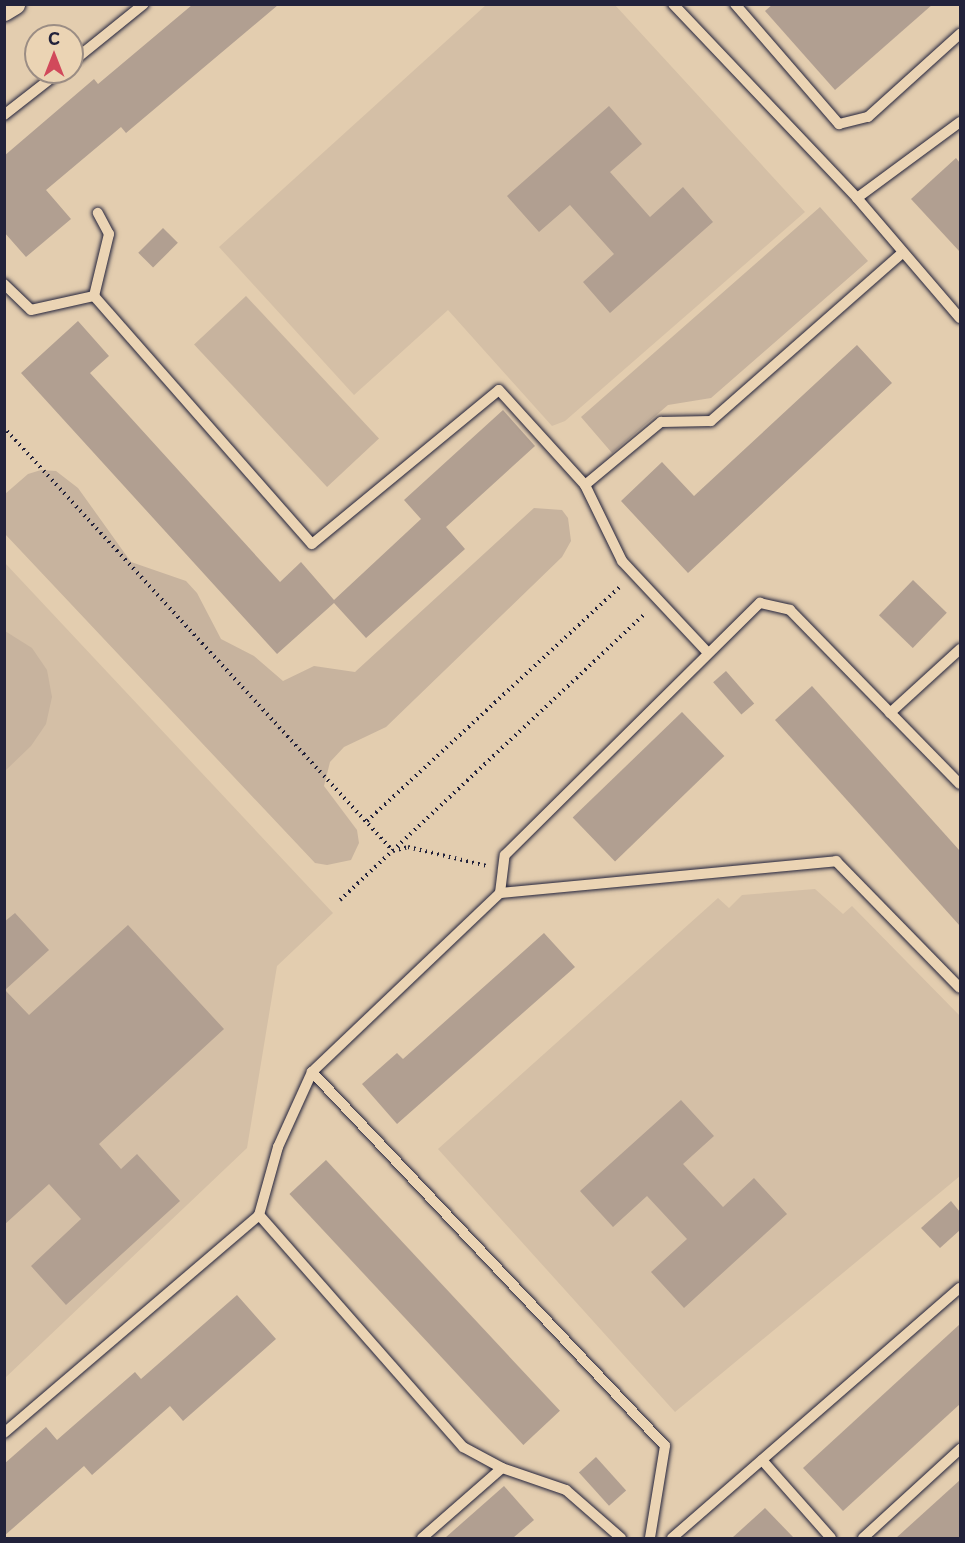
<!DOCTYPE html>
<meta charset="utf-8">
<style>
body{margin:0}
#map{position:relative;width:965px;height:1543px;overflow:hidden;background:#e3cdaf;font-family:"Playpen Sans",sans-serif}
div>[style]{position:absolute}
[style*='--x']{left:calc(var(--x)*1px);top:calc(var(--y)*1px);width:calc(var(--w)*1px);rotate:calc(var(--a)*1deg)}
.built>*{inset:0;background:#d4bfa6}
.green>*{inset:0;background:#c7b39e;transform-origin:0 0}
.building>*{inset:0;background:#b19f91;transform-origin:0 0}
.path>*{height:4px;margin-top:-2px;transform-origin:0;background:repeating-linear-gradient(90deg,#22223b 0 1.5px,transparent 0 6px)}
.roads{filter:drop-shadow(0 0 2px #22223b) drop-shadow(0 0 2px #22223b)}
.service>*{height:10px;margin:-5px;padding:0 5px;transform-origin:5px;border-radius:5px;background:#ebd4b4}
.minor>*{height:22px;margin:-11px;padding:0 11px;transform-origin:11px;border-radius:11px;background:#ebd4b4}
span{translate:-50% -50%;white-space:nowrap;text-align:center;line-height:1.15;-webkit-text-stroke:4.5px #ebd4b4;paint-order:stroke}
.frame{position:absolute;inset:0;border:6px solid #22223b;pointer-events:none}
.north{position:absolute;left:24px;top:24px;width:60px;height:60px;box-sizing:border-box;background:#ebd4b4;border:2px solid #9b8d84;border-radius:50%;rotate:0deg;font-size:16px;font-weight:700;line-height:24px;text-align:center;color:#22223b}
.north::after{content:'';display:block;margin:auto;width:21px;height:27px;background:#d1495b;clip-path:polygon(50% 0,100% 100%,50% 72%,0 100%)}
</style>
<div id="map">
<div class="built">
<div style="clip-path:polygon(486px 5px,615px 5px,805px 212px,565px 421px,552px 426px,448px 310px,354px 395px,219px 247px)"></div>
<div style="clip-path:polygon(5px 563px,333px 913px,277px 966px,247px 1148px,5px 1378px)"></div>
<div style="clip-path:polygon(815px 889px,843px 914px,852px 906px,960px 1016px,960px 1176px,675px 1412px,438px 1149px,718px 898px,729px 908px,742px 895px)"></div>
</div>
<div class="green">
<div style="clip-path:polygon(820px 207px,868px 261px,711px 398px,668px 405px,612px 453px,581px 417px)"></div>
<div style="left:246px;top:296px;width:195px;height:71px;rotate:47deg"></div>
<div style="clip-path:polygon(41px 470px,56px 471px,78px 488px,131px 562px,186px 581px,197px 593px,221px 639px,254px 656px,283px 681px,314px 666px,355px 672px,534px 508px,562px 510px,568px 518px,571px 541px,562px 557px,386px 727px,344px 747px,330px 762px,324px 786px,357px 830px,359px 843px,351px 860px,327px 865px,315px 863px,5px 534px,5px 494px,28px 474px)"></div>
<div style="clip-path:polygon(5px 631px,32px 648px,47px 670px,52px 697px,46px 724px,31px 746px,5px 771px)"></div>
</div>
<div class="building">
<div style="clip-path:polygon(773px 4px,933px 4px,835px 90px,765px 11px)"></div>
<div style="clip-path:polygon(192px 5px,278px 5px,126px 133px,121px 127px,46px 190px,71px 219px,26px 257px,4px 232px,4px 156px,94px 79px,98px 84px)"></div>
<div style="clip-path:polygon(609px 106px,642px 144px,610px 172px,650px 217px,683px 187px,713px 222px,610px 313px,583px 282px,614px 254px,570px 205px,539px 232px,507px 196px)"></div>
<div style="clip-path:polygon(956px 158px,960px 163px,960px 252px,911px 199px)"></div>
<div style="left:163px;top:228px;width:21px;height:35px;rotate:45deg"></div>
<div style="clip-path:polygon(78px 321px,109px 356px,90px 373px,280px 582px,301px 562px,334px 600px,421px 519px,404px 500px,503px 410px,535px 446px,446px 527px,465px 549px,366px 638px,334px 603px,277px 654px,21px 373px)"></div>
<div style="clip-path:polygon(857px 345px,892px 383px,688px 573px,621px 501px,662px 462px,694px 496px)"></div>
<div style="left:913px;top:580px;width:47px;height:49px;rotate:44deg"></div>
<div style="left:726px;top:671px;width:43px;height:17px;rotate:49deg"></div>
<div style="clip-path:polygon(812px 686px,960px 851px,960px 926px,775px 720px)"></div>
<div style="left:682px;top:712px;width:61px;height:152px;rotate:46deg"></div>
<div style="clip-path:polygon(15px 913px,49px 950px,5px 990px,29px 1015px,128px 925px,224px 1029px,99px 1144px,121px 1169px,137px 1154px,180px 1201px,66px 1305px,31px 1266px,81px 1219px,49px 1184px,4px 1225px,4px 922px)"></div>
<div style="clip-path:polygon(544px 933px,575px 967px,397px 1124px,362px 1084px,397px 1053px,403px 1059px)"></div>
<div style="clip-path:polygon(681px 1100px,714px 1136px,683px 1164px,723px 1207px,754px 1178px,787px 1214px,684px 1308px,651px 1272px,687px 1239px,647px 1196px,613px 1227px,580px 1191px)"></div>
<div style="left:326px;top:1160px;width:343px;height:50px;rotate:47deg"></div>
<div style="clip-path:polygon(951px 1201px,960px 1212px,960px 1230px,940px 1248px,921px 1228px)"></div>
<div style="clip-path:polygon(237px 1295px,276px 1339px,183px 1421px,170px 1406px,92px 1475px,84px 1466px,4px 1536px,4px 1464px,46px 1427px,57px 1440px,135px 1372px,141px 1379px)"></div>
<div style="clip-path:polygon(960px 1324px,960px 1404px,843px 1511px,803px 1468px)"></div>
<div style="left:596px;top:1457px;width:45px;height:23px;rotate:48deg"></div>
<div style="clip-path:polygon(960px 1480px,960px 1538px,896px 1538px)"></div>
<div style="clip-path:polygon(504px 1486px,534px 1520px,513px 1538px,445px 1538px)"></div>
<div style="clip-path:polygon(765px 1508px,794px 1538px,732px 1538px)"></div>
</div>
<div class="path">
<div style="--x:7;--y:431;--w:570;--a:47.42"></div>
<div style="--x:393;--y:851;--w:16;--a:-15"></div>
<div style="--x:408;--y:847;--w:81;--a:13.5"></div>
<div style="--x:367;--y:821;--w:345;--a:-42.8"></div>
<div style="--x:340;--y:900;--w:418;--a:-43.2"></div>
</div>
<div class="roads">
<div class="service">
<div style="--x:673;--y:4;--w:267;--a:46.5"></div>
<div style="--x:857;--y:198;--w:158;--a:49.4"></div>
<div style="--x:735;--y:4;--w:159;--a:49.1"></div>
<div style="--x:839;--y:124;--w:30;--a:-14"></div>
<div style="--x:868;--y:117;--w:124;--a:-42.1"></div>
<div style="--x:72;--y:62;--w:92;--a:-38.9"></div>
<div style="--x:4;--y:115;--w:70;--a:-38"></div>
<div style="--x:857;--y:198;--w:128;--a:-36.4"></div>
<div style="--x:4;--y:284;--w:37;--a:44"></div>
<div style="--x:31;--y:310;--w:65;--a:-12.5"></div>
<div style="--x:94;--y:296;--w:330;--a:48.7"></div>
<div style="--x:312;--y:544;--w:242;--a:-39.5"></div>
<div style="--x:499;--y:390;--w:128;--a:47.8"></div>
<div style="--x:585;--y:485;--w:85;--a:64"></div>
<div style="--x:622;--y:561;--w:126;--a:46.9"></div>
<div style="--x:94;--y:296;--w:64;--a:-76.4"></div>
<div style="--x:109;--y:234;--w:24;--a:-118"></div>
<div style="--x:585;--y:485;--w:99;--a:-39.7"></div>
<div style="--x:661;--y:422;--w:50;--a:-1.1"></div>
<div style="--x:711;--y:421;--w:254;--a:-41.3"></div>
<div style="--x:890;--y:713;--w:95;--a:-42.4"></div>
<div style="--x:500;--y:893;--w:38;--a:-83"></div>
<div style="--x:505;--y:855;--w:359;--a:-44.7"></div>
<div style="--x:760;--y:603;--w:31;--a:13"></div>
<div style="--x:790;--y:610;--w:243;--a:45.7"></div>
<div style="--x:312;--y:1072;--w:514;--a:46.65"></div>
<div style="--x:665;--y:1446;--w:93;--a:99.3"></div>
<div style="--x:4;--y:1433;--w:335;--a:-40.5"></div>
<div style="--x:762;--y:1460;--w:104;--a:48.5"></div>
<div style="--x:422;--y:1538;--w:106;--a:-41.2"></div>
<div style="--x:621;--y:1538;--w:73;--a:-138.9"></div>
<div style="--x:566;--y:1490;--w:68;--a:-161"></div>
<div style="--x:502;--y:1468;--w:44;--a:-151.7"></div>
<div style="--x:463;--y:1447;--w:309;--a:-131.3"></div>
<div style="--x:259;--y:1215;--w:71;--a:-74.4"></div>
<div style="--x:278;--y:1147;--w:82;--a:-65.6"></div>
<div style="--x:312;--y:1072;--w:260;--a:-43.6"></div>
<div style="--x:500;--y:893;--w:338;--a:-5.4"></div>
<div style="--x:836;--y:861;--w:177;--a:45.7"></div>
<div style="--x:672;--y:1538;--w:381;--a:-41"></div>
<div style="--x:863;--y:1538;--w:132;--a:-42.5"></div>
</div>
<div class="minor">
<div style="--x:4;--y:10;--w:12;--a:-31"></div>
</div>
</div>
<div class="frame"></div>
<div class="north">С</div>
</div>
